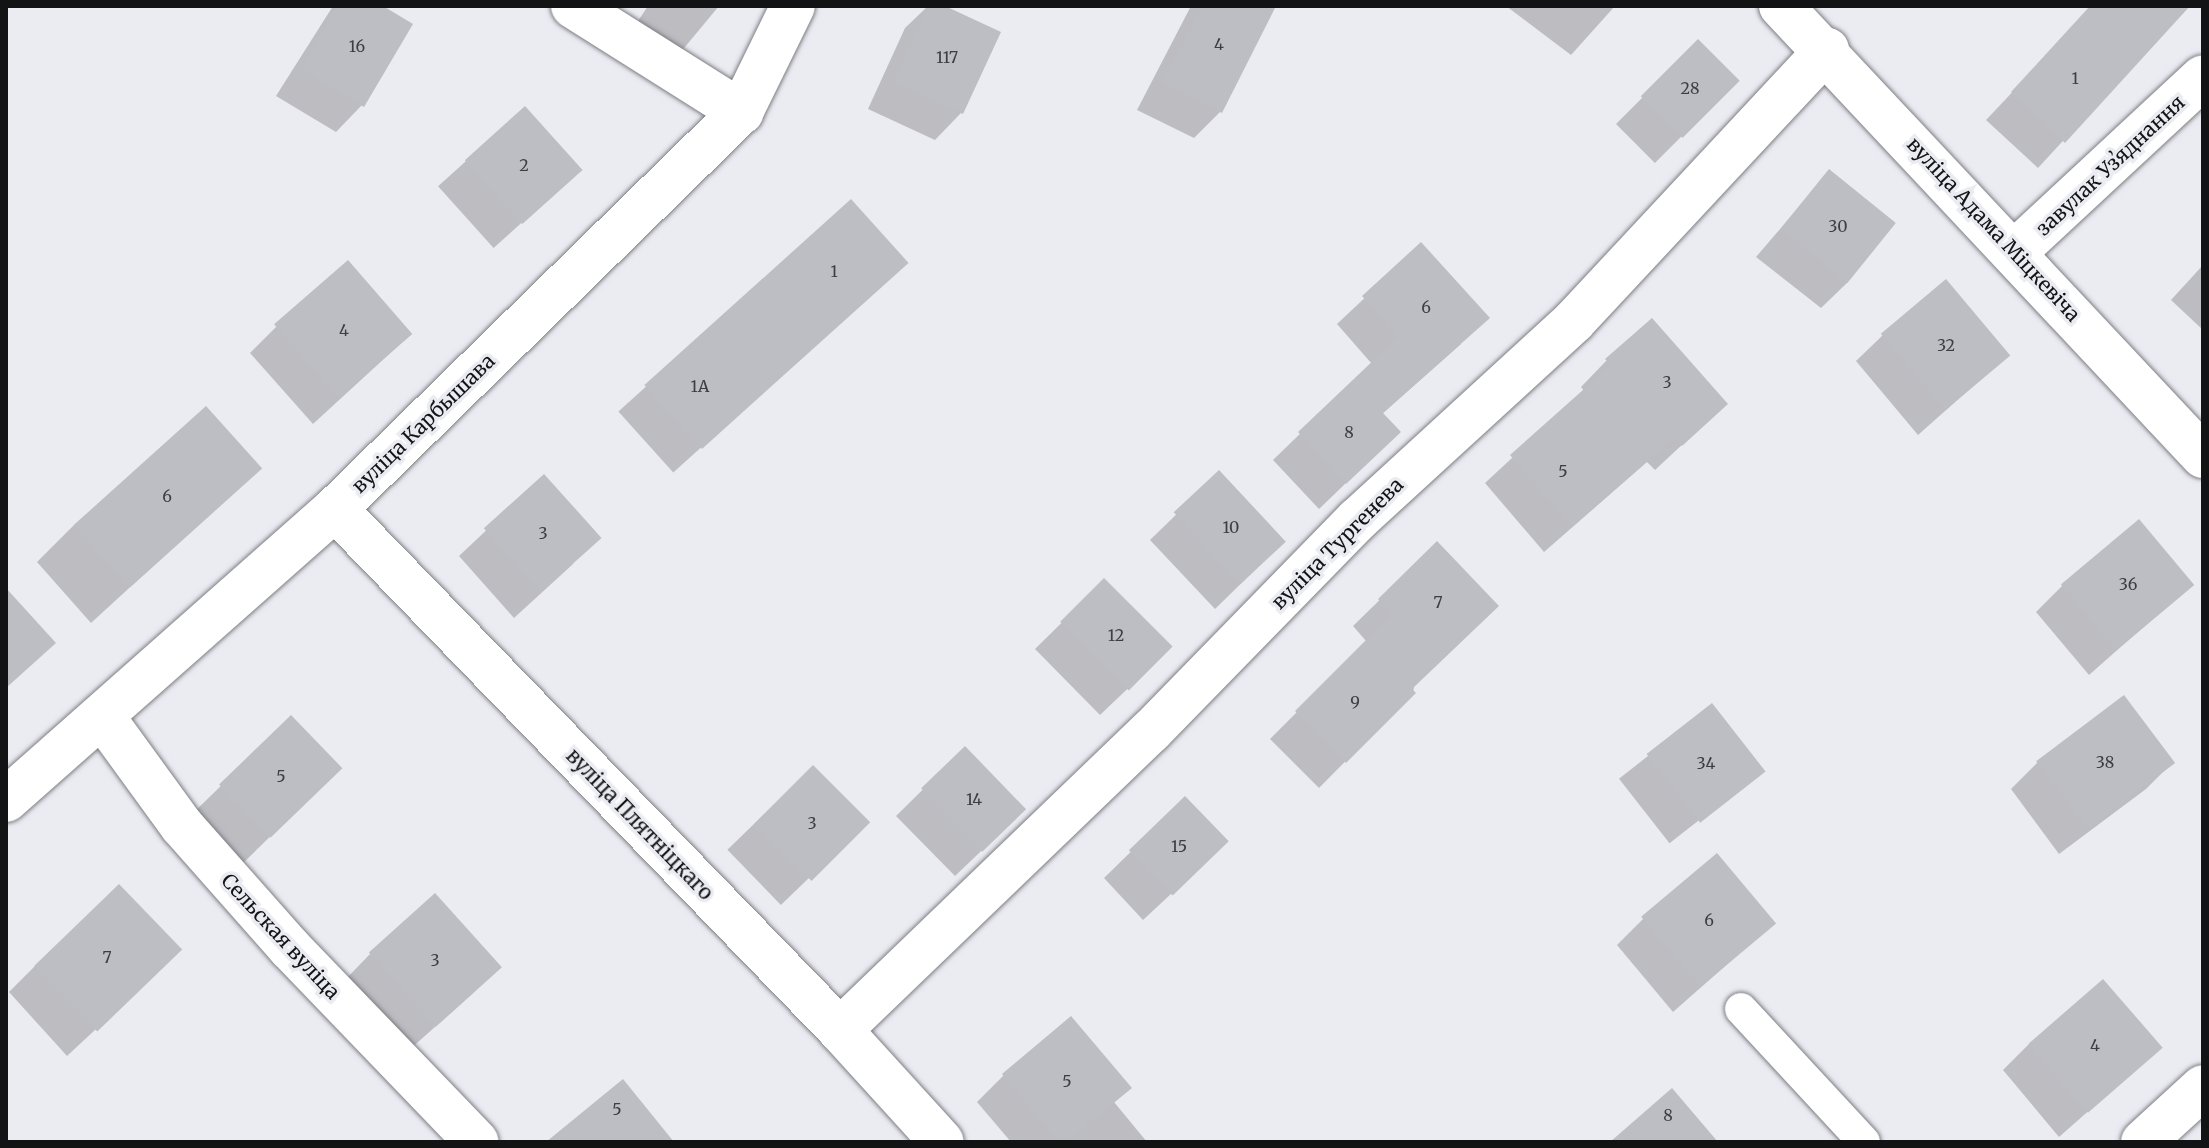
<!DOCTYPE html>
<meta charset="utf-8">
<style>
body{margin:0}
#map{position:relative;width:2209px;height:1148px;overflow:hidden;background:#ebecf2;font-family:Merriweather,serif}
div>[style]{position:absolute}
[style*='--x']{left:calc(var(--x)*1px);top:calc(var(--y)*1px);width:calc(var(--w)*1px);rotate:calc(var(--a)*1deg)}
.shadow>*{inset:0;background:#0003;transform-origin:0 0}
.building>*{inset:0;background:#bdbec3;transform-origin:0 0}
.roads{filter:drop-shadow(0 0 2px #7d7e83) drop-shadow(0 0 2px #7d7e83)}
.service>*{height:32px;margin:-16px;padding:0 16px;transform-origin:16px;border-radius:16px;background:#fff}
.minor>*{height:44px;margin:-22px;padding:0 22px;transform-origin:22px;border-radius:22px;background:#fff}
.tertiary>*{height:44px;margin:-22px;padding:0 22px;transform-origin:22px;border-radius:22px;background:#fff}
span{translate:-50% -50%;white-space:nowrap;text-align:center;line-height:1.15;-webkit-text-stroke:7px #ebecf2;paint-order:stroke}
.number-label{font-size:16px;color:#3d3e40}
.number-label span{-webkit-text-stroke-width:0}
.street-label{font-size:20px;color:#121315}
.frame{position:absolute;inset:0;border:8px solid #121315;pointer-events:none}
</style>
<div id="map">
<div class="shadow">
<div style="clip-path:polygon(333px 6px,379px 6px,362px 105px,336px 132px,276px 96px)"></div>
<div style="clip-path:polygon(648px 6px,719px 6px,675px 59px,632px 30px)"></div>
<div style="clip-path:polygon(928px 6px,940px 6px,961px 113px,935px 140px,868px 109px,905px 28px)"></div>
<div style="clip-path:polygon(1191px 6px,1274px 6px,1220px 112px,1194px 138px,1137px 110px)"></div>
<div style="clip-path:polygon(1506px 6px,1615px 6px,1571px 55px)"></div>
<div style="clip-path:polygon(2094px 6px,2187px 6px,2038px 168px,1986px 120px)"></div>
<div style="left:1698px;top:42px;width:55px;height:116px;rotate:45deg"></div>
<div style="left:525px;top:108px;width:83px;height:117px;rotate:48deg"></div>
<div style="clip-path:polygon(1829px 172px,1848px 282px,1821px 308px,1756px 257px)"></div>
<div style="left:851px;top:202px;width:82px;height:313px;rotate:48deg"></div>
<div style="clip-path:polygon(1421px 245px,1461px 344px,1382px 414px,1372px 458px,1319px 509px,1273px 460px,1372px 364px,1337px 324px)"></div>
<div style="clip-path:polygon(2203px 265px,2203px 330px,2171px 300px)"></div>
<div style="clip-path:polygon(276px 327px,411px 334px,313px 424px,250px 353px)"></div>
<div style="clip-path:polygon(1883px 335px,2007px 356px,1918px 435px,1856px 361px)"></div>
<div style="clip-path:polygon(1607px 360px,1726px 404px,1655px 470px,1647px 462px,1544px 552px,1485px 483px,1584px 391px,1581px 387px)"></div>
<div style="clip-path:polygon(259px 469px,91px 623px,37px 562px,74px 525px)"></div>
<div style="clip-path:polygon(1219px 473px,1257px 568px,1215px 609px,1150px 540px)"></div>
<div style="clip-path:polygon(544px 476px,573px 564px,514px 618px,459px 556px)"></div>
<div style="clip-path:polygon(1437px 544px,1413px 693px,1319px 788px,1270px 739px,1367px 642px,1353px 626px)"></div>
<div style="clip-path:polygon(1104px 581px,1143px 674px,1100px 715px,1035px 649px)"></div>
<div style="clip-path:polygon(2063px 585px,2191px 585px,2089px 675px,2036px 612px)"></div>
<div style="clip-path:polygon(2124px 698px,2172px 763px,2146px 789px,2059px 854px,2011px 789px,2037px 763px)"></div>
<div style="left:1712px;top:706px;width:82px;height:118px;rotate:52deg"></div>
<div style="clip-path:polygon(291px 718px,314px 794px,242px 864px,194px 812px)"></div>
<div style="clip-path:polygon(965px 748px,997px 836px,955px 876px,896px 816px)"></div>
<div style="left:813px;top:767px;width:77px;height:119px;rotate:46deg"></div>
<div style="clip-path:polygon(1185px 799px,1200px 867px,1143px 920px,1104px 878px)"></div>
<div style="clip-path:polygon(1643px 919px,1774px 923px,1673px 1012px,1617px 945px)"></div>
<div style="clip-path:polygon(370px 954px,473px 993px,408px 1051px,344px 981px)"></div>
<div style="clip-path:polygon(35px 966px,153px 976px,67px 1056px,9px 992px)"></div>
<div style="clip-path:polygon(2029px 1044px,2160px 1048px,2059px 1137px,2003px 1070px)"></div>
<div style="clip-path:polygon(1004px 1075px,1114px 1102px,1147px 1142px,1011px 1142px,977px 1102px)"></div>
</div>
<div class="building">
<div style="clip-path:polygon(338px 6px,383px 6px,413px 24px,364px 107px,301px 69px)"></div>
<div style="clip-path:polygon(929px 6px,945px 6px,1001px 32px,963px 114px,893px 82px)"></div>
<div style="clip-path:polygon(1202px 6px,1276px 6px,1222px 113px,1162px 83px)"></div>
<div style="clip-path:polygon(2090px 6px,2190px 6px,2065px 143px,2011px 92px)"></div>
<div style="left:1698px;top:39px;width:59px;height:81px;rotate:45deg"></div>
<div style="left:525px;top:106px;width:86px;height:81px;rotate:48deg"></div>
<div style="left:1829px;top:169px;width:86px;height:77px;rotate:39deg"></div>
<div style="left:851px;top:199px;width:86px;height:278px;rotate:48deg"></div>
<div style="clip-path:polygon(1421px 242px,1490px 318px,1383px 413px,1401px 432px,1346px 484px,1298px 432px,1398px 337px,1362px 296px)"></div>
<div style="left:348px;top:260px;width:98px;height:98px;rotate:49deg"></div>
<div style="left:1946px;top:279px;width:100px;height:85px;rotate:50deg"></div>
<div style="clip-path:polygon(1652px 318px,1728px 404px,1682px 446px,1675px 437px,1572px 527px,1510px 455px,1611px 365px,1605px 359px)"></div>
<div style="left:206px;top:406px;width:84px;height:178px;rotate:48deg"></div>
<div style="left:1219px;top:470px;width:98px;height:62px;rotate:47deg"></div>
<div style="left:544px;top:474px;width:86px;height:81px;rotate:48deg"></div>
<div style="left:2139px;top:519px;width:86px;height:102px;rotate:50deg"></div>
<div style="clip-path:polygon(1437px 541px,1499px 606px,1412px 689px,1416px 693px,1346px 763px,1295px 711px,1392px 614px,1378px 599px)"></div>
<div style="left:1104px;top:578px;width:97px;height:62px;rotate:45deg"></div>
<div style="clip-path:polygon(6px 588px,56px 643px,6px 688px)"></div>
<div style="left:2124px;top:695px;width:85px;height:110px;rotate:53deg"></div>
<div style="left:1712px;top:703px;width:87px;height:83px;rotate:52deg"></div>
<div style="left:291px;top:715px;width:74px;height:100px;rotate:46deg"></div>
<div style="left:965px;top:746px;width:88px;height:61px;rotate:46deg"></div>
<div style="left:813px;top:765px;width:81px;height:83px;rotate:45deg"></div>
<div style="left:1185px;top:796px;width:63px;height:78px;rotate:46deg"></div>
<div style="left:1717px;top:853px;width:92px;height:99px;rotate:50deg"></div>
<div style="left:119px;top:884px;width:91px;height:118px;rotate:46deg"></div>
<div style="left:435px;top:893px;width:100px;height:89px;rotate:48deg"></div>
<div style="left:2103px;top:979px;width:91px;height:99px;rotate:49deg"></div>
<div style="clip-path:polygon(1071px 1016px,1132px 1088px,1066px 1142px,1059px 1142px,1002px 1074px)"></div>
<div style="clip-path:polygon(623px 1079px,674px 1142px,546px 1142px)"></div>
<div style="clip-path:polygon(1672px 1088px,1718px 1142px,1610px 1142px)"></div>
</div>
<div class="roads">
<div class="service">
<div style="--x:1741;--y:1009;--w:181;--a:47.2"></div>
</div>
<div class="minor">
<div style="--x:573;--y:6;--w:199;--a:32.2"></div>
<div style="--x:2016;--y:251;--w:255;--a:-42.9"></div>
<div style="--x:335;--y:509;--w:726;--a:45.89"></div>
<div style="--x:840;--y:1030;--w:151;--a:47.7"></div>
<div style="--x:102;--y:716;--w:136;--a:54"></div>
<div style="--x:182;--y:826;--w:163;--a:48.5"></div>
<div style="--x:290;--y:948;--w:269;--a:46.1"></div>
<div style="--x:6;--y:800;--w:439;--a:-41.5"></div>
<div style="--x:335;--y:509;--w:568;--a:-44.36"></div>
<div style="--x:741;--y:112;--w:118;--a:-63.9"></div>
<div style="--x:840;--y:1030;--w:431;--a:-43.9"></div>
<div style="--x:1151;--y:731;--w:295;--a:-45.7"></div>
<div style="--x:1357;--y:520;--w:294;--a:-42.5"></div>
<div style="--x:1574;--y:321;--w:371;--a:-47"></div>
<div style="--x:2143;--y:1142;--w:81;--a:-42.5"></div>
</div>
<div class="tertiary">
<div style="--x:1781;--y:6;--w:617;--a:46.84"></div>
</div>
</div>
<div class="number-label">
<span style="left:1219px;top:44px">4</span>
<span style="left:357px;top:46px">16</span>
<span style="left:947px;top:57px">117</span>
<span style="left:2075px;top:78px">1</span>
<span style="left:1690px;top:88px">28</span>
<span style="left:524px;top:165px">2</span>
<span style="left:1838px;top:226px">30</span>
<span style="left:834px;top:271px">1</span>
<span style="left:1426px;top:307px">6</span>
<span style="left:344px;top:330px">4</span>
<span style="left:1946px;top:345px">32</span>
<span style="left:1667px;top:382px">3</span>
<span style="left:700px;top:386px">1А</span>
<span style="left:1349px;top:432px">8</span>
<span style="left:1563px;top:471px">5</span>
<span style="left:167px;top:496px">6</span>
<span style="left:1231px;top:527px">10</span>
<span style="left:543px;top:533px">3</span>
<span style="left:2128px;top:584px">36</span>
<span style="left:1438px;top:602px">7</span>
<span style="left:1116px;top:635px">12</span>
<span style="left:1355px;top:702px">9</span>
<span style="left:2105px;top:762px">38</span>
<span style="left:1706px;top:763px">34</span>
<span style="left:281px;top:776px">5</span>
<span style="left:974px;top:799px">14</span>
<span style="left:812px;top:823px">3</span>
<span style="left:1179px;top:846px">15</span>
<span style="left:1709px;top:920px">6</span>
<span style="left:107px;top:957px">7</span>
<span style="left:435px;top:960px">3</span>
<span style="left:2095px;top:1045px">4</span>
<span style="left:1067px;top:1081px">5</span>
<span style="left:617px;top:1109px">5</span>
<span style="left:1668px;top:1115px">8</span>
</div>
<div class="street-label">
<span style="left:2110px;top:165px;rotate:-43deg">завулак Узʼяднання</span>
<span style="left:1994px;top:229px;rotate:47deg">вуліца Адама Міцкевіча</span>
<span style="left:423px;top:423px;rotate:-44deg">вуліца Карбышава</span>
<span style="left:1337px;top:543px;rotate:-45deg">вуліца Тургенева</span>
<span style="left:640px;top:824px;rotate:46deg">вуліца Плятніцкаго</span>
<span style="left:281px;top:936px;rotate:47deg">Сельская вуліца</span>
</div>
<div class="frame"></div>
</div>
